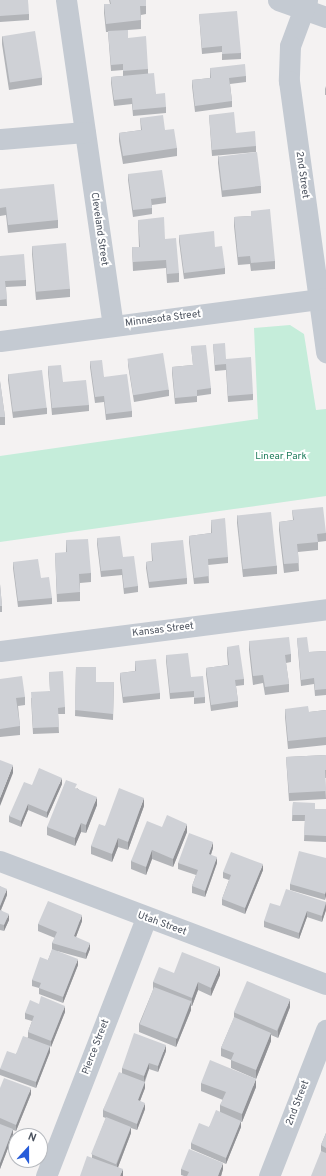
<!DOCTYPE html>
<style>
body{margin:0}
#map{position:relative;width:326px;height:1176px;overflow:hidden;background:#f4f2f2;font-family:Overpass,sans-serif}
div>[style]{position:absolute}
[style*='--x']{left:calc(var(--x)*1px);top:calc(var(--y)*1px);width:calc(var(--w)*1px);rotate:calc(var(--a)*1deg)}
.green>*{inset:0;background:#c5edda}
.minor>*{height:21px;margin:-10.5px;padding:0 10.5px;transform-origin:10.5px;border-radius:10.5px;background:#c4cad2}
.wall>*{inset:0;background:#b2b4b8}
.shaded-wall>*{inset:0;background:#919296}
.building>*{inset:0;background:#cfd1d6;transform-origin:0 0}
span{translate:-50% -50%;white-space:nowrap;text-align:center;line-height:1.15;-webkit-text-stroke:4px #fff;paint-order:stroke}
.street-label{font-size:10px;color:#4b525e}
.park-label{font-size:10px;color:#1f7c5b}
.north{position:absolute;left:8px;top:1128px;width:40px;height:40px;box-sizing:border-box;background:#fff;border:1px solid #b7babf;border-radius:50%;rotate:21deg;font-size:11px;font-weight:700;line-height:16px;text-align:center;color:#4b525e}
.north::after{content:'';display:block;margin:auto;width:14px;height:18px;background:#275cd9;clip-path:polygon(50% 0,100% 100%,50% 72%,0 100%)}
</style>
<div id="map">
<div class="green">
<div style="clip-path:polygon(290px 325px,304px 334px,316px 410px,326px 409px,326px 496px,0 542px,0 456px,258px 419px,254px 328px)"></div>
</div>
<div class="minor">
<div style="--x:66;--y:0;--w:329;--a:81.8"></div>
<div style="--x:278;--y:0;--w:51;--a:19.5"></div>
<div style="--x:307;--y:0;--w:49;--a:110.3"></div>
<div style="--x:290;--y:46;--w:35;--a:92"></div>
<div style="--x:289;--y:81;--w:274;--a:82.2"></div>
<div style="--x:1;--y:139;--w:84;--a:-4.8"></div>
<div style="--x:0;--y:341;--w:329;--a:-7.5"></div>
<div style="--x:0;--y:651;--w:329;--a:-7.3"></div>
<div style="--x:0;--y:861;--w:348;--a:20.7"></div>
<div style="--x:46;--y:1176;--w:277;--a:-68.8"></div>
<div style="--x:269;--y:1176;--w:157;--a:-68.7"></div>
</div>
<div class="wall">
<div style="clip-path:polygon(0 0,29px 14px,29px 20px,0 22px)"></div>
<div style="clip-path:polygon(109px 0,146px 0,146px 14px,141px 15px,141px 29px,128px 30px,128px 38px,148px 69px,148px 73px,156px 94px,166px 107px,166px 113px,133px 116px,132px 104px,114px 106px,111px 83px,111px 77px,123px 76px,123px 70px,111px 71px,108px 32px,106px 32px,104px 13px,104px 4px,110px 4px)"></div>
<div style="clip-path:polygon(199px 14px,241px 53px,241px 59px,222px 60px,222px 52px,202px 54px)"></div>
<div style="clip-path:polygon(2px 36px,42px 77px,42px 85px,9px 90px,2px 44px)"></div>
<div style="clip-path:polygon(210px 68px,246px 76px,246px 82px,230px 84px,232px 101px,232px 107px,195px 112px,192px 86px,192px 80px,210px 78px)"></div>
<div style="clip-path:polygon(326px 86px,326px 95px,325px 95px,325px 89px)"></div>
<div style="clip-path:polygon(209px 115px,256px 146px,256px 152px,212px 156px)"></div>
<div style="clip-path:polygon(140px 118px,165px 130px,177px 148px,177px 156px,123px 164px,119px 141px,119px 133px,141px 130px)"></div>
<div style="clip-path:polygon(218px 156px,261px 186px,261px 193px,222px 197px,218px 163px)"></div>
<div style="clip-path:polygon(128px 174px,166px 197px,166px 203px,152px 205px,152px 214px,133px 217px,128px 180px)"></div>
<div style="clip-path:polygon(0 189px,58px 220px,58px 228px,8px 233px,6px 215px,0 216px)"></div>
<div style="clip-path:polygon(251px 211px,275px 261px,275px 269px,251px 271px,250px 264px,238px 265px,234px 226px,234px 217px,251px 216px)"></div>
<div style="clip-path:polygon(138px 220px,165px 239px,179px 273px,179px 282px,167px 283px,166px 268px,133px 271px,132px 247px,139px 247px)"></div>
<div style="clip-path:polygon(179px 235px,215px 247px,225px 268px,225px 274px,184px 279px,179px 241px)"></div>
<div style="clip-path:polygon(32px 246px,70px 289px,70px 297px,36px 300px,32px 254px)"></div>
<div style="clip-path:polygon(0 256px,26px 280px,26px 286px,6px 287px,7px 306px,0 306px)"></div>
<div style="clip-path:polygon(213px 344px,226px 359px,253px 394px,253px 400px,228px 402px,226px 370px,215px 371px)"></div>
<div style="clip-path:polygon(191px 346px,211px 388px,211px 394px,197px 396px,197px 402px,175px 404px,172px 373px,172px 367px,193px 365px)"></div>
<div style="clip-path:polygon(128px 359px,169px 390px,169px 396px,134px 402px,128px 365px)"></div>
<div style="clip-path:polygon(90px 361px,104px 377px,132px 411px,132px 417px,106px 420px,104px 402px,95px 403px,90px 367px)"></div>
<div style="clip-path:polygon(48px 366px,63px 382px,89px 405px,89px 411px,52px 415px,48px 372px)"></div>
<div style="clip-path:polygon(8px 374px,47px 408px,47px 414px,13px 418px,8px 380px)"></div>
<div style="clip-path:polygon(0 381px,5px 417px,5px 425px,0 425px)"></div>
<div style="clip-path:polygon(292px 510px,326px 533px,326px 541px,318px 542px,318px 550px,298px 552px,299px 571px,284px 573px,279px 530px,279px 522px,293px 520px)"></div>
<div style="clip-path:polygon(237px 515px,277px 566px,277px 574px,243px 577px,237px 523px)"></div>
<div style="clip-path:polygon(211px 520px,228px 557px,228px 563px,208px 565px,209px 583px,194px 584px,189px 542px,189px 536px,211px 533px)"></div>
<div style="clip-path:polygon(97px 538px,123px 557px,138px 586px,138px 592px,124px 594px,122px 575px,101px 577px,97px 544px)"></div>
<div style="clip-path:polygon(66px 540px,91px 573px,91px 582px,80px 583px,80px 601px,57px 602px,55px 553px,66px 553px)"></div>
<div style="clip-path:polygon(151px 543px,187px 578px,187px 584px,149px 588px,146px 568px,146px 562px,152px 561px)"></div>
<div style="clip-path:polygon(13px 562px,41px 578px,52px 598px,52px 604px,18px 607px,13px 568px)"></div>
<div style="clip-path:polygon(0 584px,2px 606px,2px 612px,0 612px)"></div>
<div style="clip-path:polygon(297px 638px,309px 652px,326px 651px,326px 695px,315px 696px,314px 684px,301px 686px)"></div>
<div style="clip-path:polygon(249px 641px,291px 654px,291px 662px,286px 663px,289px 684px,289px 692px,265px 695px,263px 683px,253px 685px,249px 650px)"></div>
<div style="clip-path:polygon(227px 647px,244px 679px,244px 685px,236px 686px,238px 701px,238px 707px,211px 711px,206px 674px,206px 668px,228px 665px,227px 653px)"></div>
<div style="clip-path:polygon(166px 655px,191px 677px,205px 697px,205px 703px,194px 704px,194px 697px,170px 699px,166px 661px)"></div>
<div style="clip-path:polygon(135px 661px,160px 693px,160px 699px,123px 703px,120px 679px,120px 673px,135px 671px)"></div>
<div style="clip-path:polygon(76px 667px,96px 682px,114px 682px,113px 720px,75px 716px)"></div>
<div style="clip-path:polygon(49px 672px,65px 707px,65px 714px,58px 714px,59px 733px,33px 734px,31px 698px,50px 691px)"></div>
<div style="clip-path:polygon(0 679px,25px 697px,25px 705px,18px 706px,20px 726px,20px 735px,0 737px)"></div>
<div style="clip-path:polygon(285px 709px,309px 712px,326px 710px,326px 745px,288px 749px,285px 717px)"></div>
<div style="clip-path:polygon(326px 755px,326px 778px,325px 778px,326px 799px,289px 801px,286px 757px)"></div>
<div style="clip-path:polygon(62px 784px,47px 818px,28px 810px,21px 827px,9px 822px,9px 816px,32px 785px)"></div>
<div style="clip-path:polygon(77px 788px,97px 805px,86px 833px,81px 832px,75px 846px,47px 835px,47px 827px)"></div>
<div style="clip-path:polygon(293px 802px,315px 809px,326px 809px,326px 842px,304px 841px,305px 821px,292px 821px)"></div>
<div style="clip-path:polygon(144px 806px,128px 850px,118px 847px,112px 862px,91px 854px,91px 846px,105px 826px)"></div>
<div style="clip-path:polygon(162px 827px,187px 832px,173px 867px,152px 859px,146px 875px,131px 869px,131px 861px)"></div>
<div style="clip-path:polygon(213px 848px,211px 855px,217px 863px,205px 897px,192px 893px,192px 886px,196px 875px,178px 869px,178px 863px)"></div>
<div style="clip-path:polygon(326px 858px,325px 900px,290px 890px,290px 884px)"></div>
<div style="clip-path:polygon(263px 870px,245px 914px,222px 905px,222px 899px,229px 880px,223px 878px,223px 872px)"></div>
<div style="clip-path:polygon(0 886px,7px 895px,1px 910px,9px 920px,4px 931px,0 930px)"></div>
<div style="clip-path:polygon(326px 902px,326px 910px,322px 922px,307px 917px,299px 939px,264px 927px,264px 921px,280px 906px)"></div>
<div style="clip-path:polygon(82px 921px,76px 937px,90px 949px,86px 959px,57px 951px,78px 965px,63px 1003px,39px 994px,39px 988px,32px 986px,32px 980px,48px 960px,52px 950px,52px 943px,55px 938px,38px 931px,38px 924px)"></div>
<div style="clip-path:polygon(174px 973px,220px 975px,211px 996px,198px 990px,192px 1006px,191px 1006px,191px 1010px,176px 1047px,139px 1032px,139px 1024px,153px 990px,153px 982px)"></div>
<div style="clip-path:polygon(39px 1004px,65px 1012px,51px 1047px,50px 1046px,50px 1052px,36px 1088px,0 1075px,0 1069px,16px 1054px,28px 1037px,28px 1032px,32px 1021px,25px 1019px,25px 1013px)"></div>
<div style="clip-path:polygon(290px 1007px,278px 1038px,271px 1035px,271px 1041px,256px 1079px,231px 1068px,231px 1060px,221px 1056px,221px 1048px,234px 1018px,234px 1012px)"></div>
<div style="clip-path:polygon(166px 1051px,158px 1072px,149px 1069px,145px 1082px,145px 1088px,140px 1101px,145px 1109px,137px 1130px,131px 1128px,131px 1133px,118px 1167px,123px 1176px,92px 1158px,92px 1154px,106px 1118px,103px 1117px,103px 1110px,122px 1073px,122px 1068px)"></div>
<div style="clip-path:polygon(201px 1083px,256px 1087px,242px 1122px,241px 1122px,241px 1127px,226px 1164px,191px 1149px,191px 1143px,209px 1127px,220px 1112px,220px 1105px,223px 1100px,201px 1091px)"></div>
<div style="clip-path:polygon(0 1088px,31px 1094px,16px 1131px,13px 1130px,13px 1135px,0 1169px)"></div>
<div style="clip-path:polygon(326px 1133px,326px 1176px,321px 1151px,321px 1145px)"></div>
<div style="clip-path:polygon(181px 1169px,223px 1169px,221px 1176px,184px 1176px,181px 1175px)"></div>
</div>
<div class="shaded-wall">
<div style="clip-path:polygon(13px 765px,13px 773px,0 806px,0 798px)"></div>
<div style="clip-path:polygon(62px 778px,62px 784px,47px 818px,47px 812px)"></div>
<div style="clip-path:polygon(97px 797px,97px 805px,86px 833px,86px 825px)"></div>
<div style="clip-path:polygon(144px 798px,144px 806px,128px 850px,128px 842px)"></div>
<div style="clip-path:polygon(28px 804px,28px 810px,21px 827px,21px 821px)"></div>
<div style="clip-path:polygon(81px 823px,81px 832px,75px 846px,75px 838px)"></div>
<div style="clip-path:polygon(187px 824px,187px 832px,173px 867px,173px 859px)"></div>
<div style="clip-path:polygon(118px 838px,118px 847px,112px 862px,112px 854px)"></div>
<div style="clip-path:polygon(213px 842px,213px 848px,209px 860px,209px 854px)"></div>
<div style="clip-path:polygon(152px 850px,152px 859px,146px 875px,146px 867px)"></div>
<div style="clip-path:polygon(217px 857px,217px 863px,205px 897px,205px 891px)"></div>
<div style="clip-path:polygon(263px 864px,263px 870px,245px 914px,245px 908px)"></div>
<div style="clip-path:polygon(7px 889px,7px 895px,0 912px,0 906px)"></div>
<div style="clip-path:polygon(326px 890px,326px 896px,325px 900px,325px 894px)"></div>
<div style="clip-path:polygon(326px 904px,326px 910px,322px 922px,322px 916px)"></div>
<div style="clip-path:polygon(307px 911px,307px 917px,299px 939px,299px 933px)"></div>
<div style="clip-path:polygon(9px 914px,9px 920px,4px 931px,4px 925px)"></div>
<div style="clip-path:polygon(82px 915px,82px 921px,74px 942px,74px 936px)"></div>
<div style="clip-path:polygon(90px 943px,90px 949px,86px 959px,86px 953px)"></div>
<div style="clip-path:polygon(78px 959px,78px 965px,63px 1003px,63px 997px)"></div>
<div style="clip-path:polygon(220px 967px,220px 975px,211px 996px,211px 988px)"></div>
<div style="clip-path:polygon(198px 982px,198px 990px,192px 1006px,192px 998px)"></div>
<div style="clip-path:polygon(290px 999px,290px 1007px,278px 1038px,278px 1030px)"></div>
<div style="clip-path:polygon(191px 1001px,191px 1010px,176px 1047px,176px 1039px)"></div>
<div style="clip-path:polygon(65px 1006px,65px 1012px,51px 1047px,51px 1041px)"></div>
<div style="clip-path:polygon(271px 1033px,271px 1041px,256px 1079px,256px 1070px)"></div>
<div style="clip-path:polygon(166px 1045px,166px 1051px,158px 1072px,158px 1066px)"></div>
<div style="clip-path:polygon(50px 1046px,50px 1052px,36px 1088px,36px 1082px)"></div>
<div style="clip-path:polygon(149px 1063px,149px 1069px,144px 1082px,144px 1076px)"></div>
<div style="clip-path:polygon(256px 1079px,256px 1087px,242px 1122px,242px 1114px)"></div>
<div style="clip-path:polygon(145px 1082px,145px 1088px,138px 1106px,138px 1100px)"></div>
<div style="clip-path:polygon(31px 1088px,31px 1094px,16px 1131px,16px 1125px)"></div>
<div style="clip-path:polygon(145px 1103px,145px 1109px,137px 1130px,137px 1124px)"></div>
<div style="clip-path:polygon(241px 1121px,241px 1127px,226px 1164px,226px 1158px)"></div>
<div style="clip-path:polygon(131px 1127px,131px 1133px,117px 1170px,117px 1164px)"></div>
<div style="clip-path:polygon(13px 1129px,13px 1135px,0 1169px,0 1163px)"></div>
<div style="clip-path:polygon(223px 1163px,223px 1169px,221px 1176px,218px 1176px)"></div>
<div style="clip-path:polygon(123px 1169px,123px 1176px,120px 1176px)"></div>
</div>
<div class="building">
<div style="clip-path:polygon(0 0,28px 0,29px 14px,0 16px)"></div>
<div style="clip-path:polygon(110px 0,146px 0,146px 6px,140px 6px,141px 20px,106px 24px,104px 4px,111px 4px)"></div>
<div style="clip-path:polygon(237px 11px,241px 53px,222px 54px,222px 46px,202px 48px,199px 14px)"></div>
<div style="clip-path:polygon(128px 30px,128px 38px,146px 36px,148px 69px,123px 71px,123px 64px,111px 65px,108px 31px)"></div>
<div style="left:35px;top:31px;width:47px;height:33px;rotate:81deg"></div>
<div style="clip-path:polygon(245px 64px,246px 76px,229px 78px,232px 101px,195px 106px,192px 80px,211px 78px,210px 68px)"></div>
<div style="clip-path:polygon(154px 73px,156px 94px,165px 93px,166px 107px,133px 110px,132px 98px,114px 100px,111px 77px)"></div>
<div style="clip-path:polygon(234px 112px,236px 133px,255px 131px,256px 146px,212px 150px,209px 115px)"></div>
<div style="clip-path:polygon(163px 115px,165px 130px,174px 129px,177px 148px,123px 156px,119px 133px,142px 130px,140px 118px)"></div>
<div style="left:257px;top:152px;width:34px;height:39px;rotate:83deg"></div>
<div style="clip-path:polygon(162px 170px,166px 197px,151px 199px,152px 208px,133px 210px,128px 174px)"></div>
<div style="clip-path:polygon(54px 184px,58px 220px,8px 225px,6px 207px,0 208px,0 189px)"></div>
<div style="clip-path:polygon(270px 209px,275px 261px,251px 263px,250px 256px,238px 257px,234px 217px,251px 216px,251px 211px)"></div>
<div style="clip-path:polygon(164px 217px,165px 239px,176px 238px,179px 273px,167px 274px,166px 260px,133px 262px,132px 247px,140px 247px,138px 220px)"></div>
<div style="clip-path:polygon(214px 231px,215px 247px,222px 246px,225px 268px,184px 273px,179px 235px)"></div>
<div style="left:66px;top:243px;width:46px;height:34px;rotate:85deg"></div>
<div style="clip-path:polygon(24px 254px,26px 280px,5px 281px,7px 299px,0 300px,0 256px)"></div>
<div style="clip-path:polygon(225px 343px,226px 359px,251px 357px,253px 394px,228px 396px,226px 364px,215px 365px,213px 344px)"></div>
<div style="clip-path:polygon(206px 345px,211px 388px,197px 390px,197px 396px,175px 398px,172px 367px,193px 365px,191px 346px)"></div>
<div style="left:163px;top:353px;width:37px;height:36px;rotate:81deg"></div>
<div style="clip-path:polygon(102px 360px,104px 377px,127px 374px,132px 411px,106px 414px,104px 396px,95px 397px,90px 361px)"></div>
<div style="clip-path:polygon(61px 365px,63px 382px,86px 380px,89px 405px,52px 408px,48px 366px)"></div>
<div style="left:42px;top:370px;width:38px;height:34px;rotate:83deg"></div>
<div style="clip-path:polygon(0 381px,5px 417px,0 417px)"></div>
<div style="clip-path:polygon(323px 507px,326px 533px,317px 534px,318px 542px,297px 544px,299px 563px,284px 564px,279px 522px,294px 520px,292px 510px)"></div>
<div style="left:271px;top:512px;width:54px;height:34px;rotate:84deg"></div>
<div style="clip-path:polygon(225px 518px,228px 557px,208px 559px,209px 576px,194px 578px,189px 536px,212px 533px,211px 520px)"></div>
<div style="clip-path:polygon(120px 536px,123px 557px,134px 556px,138px 586px,124px 588px,122px 569px,101px 571px,97px 538px)"></div>
<div style="clip-path:polygon(88px 539px,91px 573px,79px 574px,80px 592px,57px 594px,55px 553px,67px 552px,66px 540px)"></div>
<div style="clip-path:polygon(183px 540px,187px 578px,149px 582px,146px 562px,153px 561px,151px 543px)"></div>
<div style="clip-path:polygon(38px 559px,41px 578px,49px 577px,52px 598px,18px 601px,13px 562px)"></div>
<div style="clip-path:polygon(0 584px,2px 606px,0 606px)"></div>
<div style="clip-path:polygon(289px 637px,291px 654px,285px 655px,289px 684px,265px 687px,263px 675px,253px 676px,249px 641px)"></div>
<div style="clip-path:polygon(307px 637px,309px 652px,326px 651px,326px 689px,315px 690px,314px 678px,301px 680px,297px 638px)"></div>
<div style="clip-path:polygon(239px 645px,244px 679px,235px 680px,238px 701px,211px 705px,206px 668px,229px 665px,227px 647px)"></div>
<div style="clip-path:polygon(188px 653px,191px 677px,203px 676px,205px 697px,194px 698px,194px 691px,170px 693px,166px 655px)"></div>
<div style="clip-path:polygon(156px 659px,160px 693px,123px 697px,120px 673px,136px 671px,135px 661px)"></div>
<div style="clip-path:polygon(76px 667px,96px 667px,96px 682px,114px 682px,113px 714px,75px 710px)"></div>
<div style="clip-path:polygon(63px 671px,65px 707px,58px 708px,59px 727px,33px 728px,31px 692px,50px 691px,49px 672px)"></div>
<div style="clip-path:polygon(22px 676px,25px 697px,16px 698px,20px 726px,0 729px,0 679px)"></div>
<div style="clip-path:polygon(308px 706px,309px 712px,326px 710px,326px 737px,288px 741px,285px 709px)"></div>
<div style="clip-path:polygon(326px 755px,326px 770px,325px 770px,326px 791px,289px 793px,286px 757px)"></div>
<div style="clip-path:polygon(0 760px,13px 765px,0 798px)"></div>
<div style="clip-path:polygon(39px 768px,62px 778px,47px 812px,28px 804px,21px 821px,9px 816px,24px 782px,32px 785px)"></div>
<div style="clip-path:polygon(66px 780px,77px 784px,75px 788px,97px 797px,86px 825px,81px 823px,75px 838px,47px 827px)"></div>
<div style="clip-path:polygon(119px 788px,144px 798px,128px 842px,118px 838px,112px 854px,91px 846px,99px 824px,105px 826px)"></div>
<div style="clip-path:polygon(293px 802px,315px 803px,315px 809px,326px 809px,326px 836px,304px 835px,305px 815px,292px 815px)"></div>
<div style="clip-path:polygon(167px 815px,187px 824px,173px 859px,152px 850px,146px 867px,131px 861px,147px 821px,162px 827px)"></div>
<div style="clip-path:polygon(189px 833px,213px 842px,209px 854px,217px 857px,205px 891px,192px 886px,198px 870px,178px 863px)"></div>
<div style="clip-path:polygon(299px 851px,326px 858px,326px 890px,325px 894px,290px 884px)"></div>
<div style="clip-path:polygon(231px 852px,263px 864px,245px 908px,222px 899px,231px 875px,223px 872px)"></div>
<div style="clip-path:polygon(0 886px,7px 889px,0 906px)"></div>
<div style="clip-path:polygon(286px 889px,326px 902px,322px 916px,307px 911px,299px 933px,264px 921px,270px 903px,280px 906px)"></div>
<div style="clip-path:polygon(48px 901px,82px 915px,74px 936px,90px 943px,86px 953px,52px 943px,57px 932px,38px 924px)"></div>
<div style="clip-path:polygon(0 910px,9px 914px,4px 925px,0 924px)"></div>
<div style="clip-path:polygon(52px 949px,78px 959px,63px 997px,39px 988px,41px 983px,32px 980px,40px 957px,48px 960px)"></div>
<div style="clip-path:polygon(182px 952px,220px 967px,211px 988px,198px 982px,192px 998px,153px 982px,159px 967px,174px 973px)"></div>
<div style="left:247px;top:981px;width:47px;height:34px;rotate:23deg"></div>
<div style="left:154px;top:987px;width:40px;height:40px;rotate:21deg"></div>
<div style="clip-path:polygon(41px 996px,65px 1006px,51px 1041px,28px 1032px,34px 1016px,25px 1013px,30px 1000px,39px 1004px)"></div>
<div style="clip-path:polygon(234px 1017px,271px 1033px,256px 1070px,231px 1060px,234px 1053px,221px 1048px)"></div>
<div style="clip-path:polygon(134px 1033px,166px 1045px,158px 1066px,149px 1063px,144px 1076px,122px 1068px)"></div>
<div style="clip-path:polygon(23px 1036px,50px 1046px,36px 1082px,0 1069px,7px 1051px,16px 1054px)"></div>
<div style="clip-path:polygon(210px 1060px,256px 1079px,242px 1114px,220px 1105px,226px 1092px,201px 1083px)"></div>
<div style="clip-path:polygon(119px 1072px,145px 1082px,138px 1100px,145px 1103px,137px 1124px,103px 1110px)"></div>
<div style="clip-path:polygon(4px 1078px,31px 1088px,16px 1125px,0 1118px,0 1088px)"></div>
<div style="clip-path:polygon(216px 1110px,241px 1121px,226px 1158px,191px 1143px,199px 1123px,209px 1127px)"></div>
<div style="left:106px;top:1117px;width:27px;height:40px;rotate:22deg"></div>
<div style="clip-path:polygon(0 1124px,13px 1129px,0 1163px)"></div>
<div style="clip-path:polygon(326px 1133px,326px 1148px,321px 1145px)"></div>
<div style="clip-path:polygon(189px 1149px,223px 1163px,218px 1176px,187px 1176px,189px 1172px,181px 1169px)"></div>
<div style="clip-path:polygon(321px 1151px,326px 1153px,326px 1176px,311px 1176px)"></div>
<div style="clip-path:polygon(87px 1156px,123px 1169px,120px 1176px,80px 1176px)"></div>
</div>
<div class="street-label">
<span style="left:302px;top:175px;rotate:82deg">2nd Street</span>
<span style="left:99px;top:229px;rotate:82deg">Cleveland Street</span>
<span style="left:163px;top:319px;rotate:-7deg">Minnesota Street</span>
<span style="left:163px;top:630px;rotate:-7deg">Kansas Street</span>
<span style="left:162px;top:924px;rotate:20deg">Utah Street</span>
<span style="left:96px;top:1047px;rotate:-69deg">Pierce Street</span>
<span style="left:298px;top:1103px;rotate:-69deg">2nd Street</span>
</div>
<div class="park-label">
<span style="left:281px;top:457px">Linear Park</span>
</div>
<div class="north">N</div>
</div>
